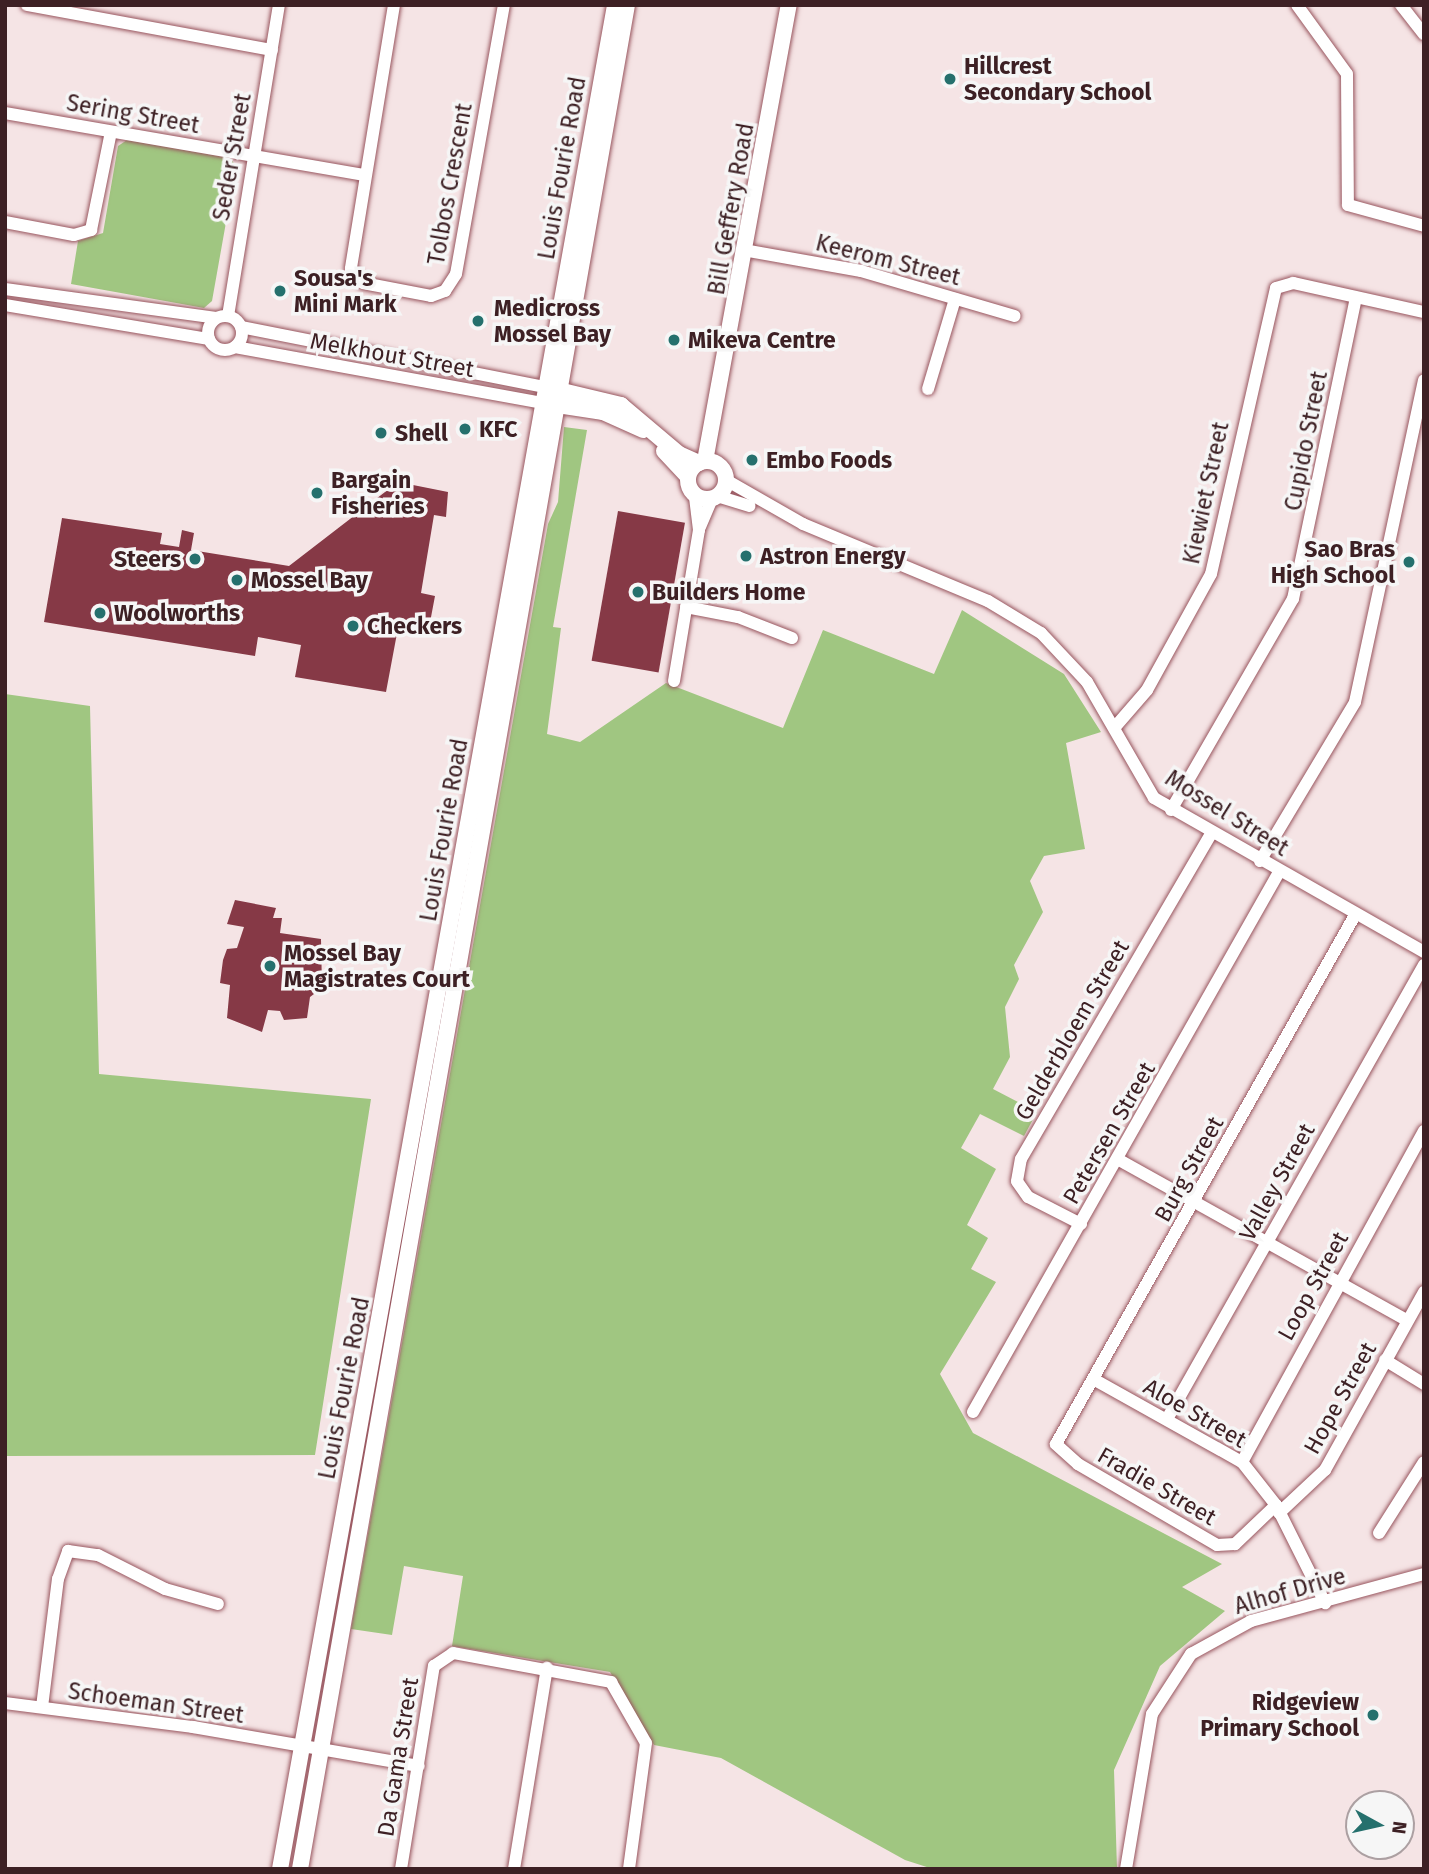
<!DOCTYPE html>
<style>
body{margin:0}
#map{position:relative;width:1429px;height:1874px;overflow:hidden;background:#f5e4e5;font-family:"Fira Sans",sans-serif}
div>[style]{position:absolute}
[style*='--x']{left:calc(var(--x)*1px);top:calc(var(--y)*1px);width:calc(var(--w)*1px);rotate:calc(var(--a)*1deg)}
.green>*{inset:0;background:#a0c681}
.building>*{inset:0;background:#863946;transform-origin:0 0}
.roads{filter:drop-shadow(0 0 2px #98555e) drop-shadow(0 0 2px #98555e)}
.street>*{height:12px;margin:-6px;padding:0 6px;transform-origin:6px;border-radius:6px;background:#fff}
.street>.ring{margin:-6px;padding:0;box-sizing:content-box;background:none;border:12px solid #fff;border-radius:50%}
.secondary>*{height:16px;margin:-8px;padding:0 8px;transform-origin:8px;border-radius:8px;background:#fff}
.secondary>.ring{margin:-8px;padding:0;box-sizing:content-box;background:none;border:16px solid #fff;border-radius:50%}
.dots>*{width:19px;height:19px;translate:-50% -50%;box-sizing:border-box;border:4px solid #f6f6f6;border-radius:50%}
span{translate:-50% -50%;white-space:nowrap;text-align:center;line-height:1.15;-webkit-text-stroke:7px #f6f6f6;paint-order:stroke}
.poi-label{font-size:23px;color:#3d2024;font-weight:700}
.left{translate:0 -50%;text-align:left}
.right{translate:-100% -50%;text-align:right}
.street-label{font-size:23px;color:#3d2024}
.frame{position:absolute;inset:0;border:7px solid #3d2024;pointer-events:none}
.north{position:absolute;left:1345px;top:1790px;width:70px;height:70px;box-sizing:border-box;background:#f6f6f6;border:2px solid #aca0a2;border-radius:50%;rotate:98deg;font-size:19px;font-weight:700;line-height:28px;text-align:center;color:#3d2024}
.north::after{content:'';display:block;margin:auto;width:24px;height:32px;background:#25706d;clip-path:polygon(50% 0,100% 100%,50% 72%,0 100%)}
</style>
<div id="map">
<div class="green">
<div style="clip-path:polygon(127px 140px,230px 158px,236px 166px,212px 301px,204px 308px,71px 284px,78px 241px,103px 233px,118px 146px)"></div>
<div style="clip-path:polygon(564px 427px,587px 430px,553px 627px,561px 628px,547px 734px,580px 742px,666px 683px,783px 728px,823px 630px,934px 674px,962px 610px,1064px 674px,1101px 732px,1066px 743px,1085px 849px,1044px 856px,1030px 881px,1043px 912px,1014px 965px,1019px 979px,1005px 1007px,1010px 1057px,993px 1089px,1037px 1112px,1024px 1136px,980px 1114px,961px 1148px,996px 1169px,967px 1225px,988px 1238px,971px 1269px,996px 1282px,940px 1374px,973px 1433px,1222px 1564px,1182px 1587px,1225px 1611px,1160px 1666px,1114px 1770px,1117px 1869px,933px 1869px,905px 1860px,721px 1758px,654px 1745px,610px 1672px,452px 1646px,463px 1576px,404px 1566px,392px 1635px,351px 1629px,548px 524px,558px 502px)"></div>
<div style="clip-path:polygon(5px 694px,90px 706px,99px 1074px,371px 1099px,315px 1455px,5px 1456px)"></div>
</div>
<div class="building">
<div style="clip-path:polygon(398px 482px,448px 492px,446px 517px,434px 515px,421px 593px,435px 596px,428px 633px,398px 628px,386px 692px,295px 677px,301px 645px,258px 637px,255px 656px,44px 622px,62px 518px,162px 533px,160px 544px,179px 547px,182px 530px,194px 533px,191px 550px,289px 566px)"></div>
<div style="left:618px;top:511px;width:68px;height:152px;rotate:10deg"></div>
<div style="clip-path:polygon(235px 900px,276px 908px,273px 918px,282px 918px,280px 933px,321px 939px,322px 988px,310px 997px,307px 1018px,284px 1020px,280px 1011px,268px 1010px,262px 1032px,227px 1018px,230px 985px,220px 983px,223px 960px,227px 949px,237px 948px,244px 927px,227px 924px)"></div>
</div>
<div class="roads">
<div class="street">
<div style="--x:27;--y:5;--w:249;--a:10.4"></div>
<div style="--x:394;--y:5;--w:267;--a:99.3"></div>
<div style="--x:351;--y:269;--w:18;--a:49"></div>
<div style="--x:363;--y:283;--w:69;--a:10.8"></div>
<div style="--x:431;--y:296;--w:15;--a:-20"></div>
<div style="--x:445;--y:291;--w:20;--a:-57"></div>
<div style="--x:456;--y:274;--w:273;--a:-79.9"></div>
<div style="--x:1297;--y:5;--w:85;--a:54.1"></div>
<div style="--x:1347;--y:74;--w:131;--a:89.6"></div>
<div style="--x:1348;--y:205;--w:79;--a:15.4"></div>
<div style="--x:1401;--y:5;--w:37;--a:52"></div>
<div style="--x:5;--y:113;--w:365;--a:9.8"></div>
<div style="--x:5;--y:222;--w:70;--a:10.7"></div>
<div style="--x:74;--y:235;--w:18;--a:-16"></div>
<div style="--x:91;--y:230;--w:100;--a:-78.5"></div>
<div style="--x:749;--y:251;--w:114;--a:10.1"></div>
<div style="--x:861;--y:271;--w:160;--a:16.3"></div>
<div style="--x:5;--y:289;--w:213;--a:7.8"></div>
<div style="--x:5;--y:305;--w:207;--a:9.5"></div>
<div style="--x:228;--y:316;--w:315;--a:-80.7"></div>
<div class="ring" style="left:208px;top:316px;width:22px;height:22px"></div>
<div style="--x:241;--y:327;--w:310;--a:11.2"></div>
<div style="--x:235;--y:347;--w:312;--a:10.3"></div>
<div style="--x:928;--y:389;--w:94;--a:-73.3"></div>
<div style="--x:726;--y:480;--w:89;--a:29.7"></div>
<div style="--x:803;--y:524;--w:200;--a:22.6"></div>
<div style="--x:988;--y:601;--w:62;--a:31.1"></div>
<div style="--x:1041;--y:633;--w:67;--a:46.8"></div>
<div style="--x:1087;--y:682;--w:134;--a:60"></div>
<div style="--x:1154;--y:798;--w:311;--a:29.7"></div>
<div style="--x:717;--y:496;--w:34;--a:17"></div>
<div style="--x:700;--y:527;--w:30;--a:-67"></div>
<div style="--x:686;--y:607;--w:53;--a:10.9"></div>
<div style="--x:738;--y:617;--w:58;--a:21.3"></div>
<div style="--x:674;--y:681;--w:153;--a:-80.6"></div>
<div style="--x:699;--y:530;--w:35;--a:-97"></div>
<div style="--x:1115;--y:727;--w:49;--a:-49.1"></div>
<div style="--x:1147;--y:690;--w:132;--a:-61.1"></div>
<div style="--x:1211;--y:574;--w:293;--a:-77.2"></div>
<div style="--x:1276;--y:288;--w:18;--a:-16"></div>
<div style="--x:1293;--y:283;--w:134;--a:12.5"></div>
<div style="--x:1171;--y:810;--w:244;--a:-60"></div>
<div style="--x:1293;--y:599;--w:308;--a:-78.2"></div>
<div style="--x:1260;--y:861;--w:185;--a:-59.1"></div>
<div style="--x:1355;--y:702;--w:329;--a:-77.9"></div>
<div style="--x:1119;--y:1160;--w:329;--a:29.1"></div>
<div style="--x:1081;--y:1224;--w:59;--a:-153"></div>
<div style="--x:1028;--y:1197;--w:19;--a:-125"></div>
<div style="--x:1017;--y:1181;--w:22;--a:-80"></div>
<div style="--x:1021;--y:1159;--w:376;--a:-59.7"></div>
<div style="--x:1385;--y:1360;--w:46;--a:31.6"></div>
<div style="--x:1095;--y:1380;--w:168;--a:29.2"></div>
<div style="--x:1242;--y:1462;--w:55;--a:51.7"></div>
<div style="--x:1276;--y:1505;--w:110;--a:63.4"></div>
<div style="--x:973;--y:1412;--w:621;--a:-60.46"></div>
<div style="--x:1167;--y:1419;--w:522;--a:-60.49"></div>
<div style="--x:1242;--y:1462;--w:378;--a:-61.2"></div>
<div style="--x:1276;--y:1505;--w:57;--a:136.4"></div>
<div style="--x:1235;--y:1544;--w:18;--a:177"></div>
<div style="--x:1217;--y:1545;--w:161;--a:-149.8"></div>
<div style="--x:1078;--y:1464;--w:30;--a:-138"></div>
<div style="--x:1056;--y:1444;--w:608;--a:-60.52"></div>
<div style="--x:1279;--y:1513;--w:63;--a:-43.1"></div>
<div style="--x:1325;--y:1470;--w:204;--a:-60.9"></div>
<div style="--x:1379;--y:1533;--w:84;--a:-57.6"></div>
<div style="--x:5;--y:1703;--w:190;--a:7.3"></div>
<div style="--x:193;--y:1727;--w:229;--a:9.8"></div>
<div style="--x:42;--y:1707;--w:129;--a:-82.9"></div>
<div style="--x:58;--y:1579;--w:30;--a:-70"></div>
<div style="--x:68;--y:1551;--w:30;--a:8"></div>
<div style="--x:98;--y:1555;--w:75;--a:26.9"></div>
<div style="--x:165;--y:1589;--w:55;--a:15.8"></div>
<div style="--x:401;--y:1869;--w:206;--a:-80.8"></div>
<div style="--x:434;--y:1666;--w:23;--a:-34"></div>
<div style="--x:453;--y:1653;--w:161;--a:10.4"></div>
<div style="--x:611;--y:1682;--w:70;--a:60.2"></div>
<div style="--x:646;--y:1743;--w:127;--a:97.7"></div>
<div style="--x:514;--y:1869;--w:204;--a:-80.7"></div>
<div style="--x:1126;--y:1869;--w:157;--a:-80.5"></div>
<div style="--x:1152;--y:1714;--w:72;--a:-57"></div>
<div style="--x:1191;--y:1654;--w:68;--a:-28.8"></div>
<div style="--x:1251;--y:1621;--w:179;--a:-15.2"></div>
</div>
<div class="secondary">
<div style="--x:554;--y:389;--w:69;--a:13.4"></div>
<div style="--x:621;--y:405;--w:76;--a:40.2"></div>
<div style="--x:679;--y:454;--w:22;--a:24"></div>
<div style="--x:551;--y:404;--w:53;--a:8.7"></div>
<div style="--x:603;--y:412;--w:44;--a:24.2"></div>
<div style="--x:664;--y:451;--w:35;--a:47"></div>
<div style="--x:705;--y:461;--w:464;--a:-79.6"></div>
<div class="ring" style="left:688px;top:461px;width:22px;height:22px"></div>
<div style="--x:280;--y:1869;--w:1894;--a:-79.81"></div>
<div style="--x:300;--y:1869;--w:1892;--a:-80.05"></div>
</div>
</div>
<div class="dots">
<div style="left:950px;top:79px;background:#25706d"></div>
<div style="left:280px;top:291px;background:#25706d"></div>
<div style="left:478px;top:321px;background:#25706d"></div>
<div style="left:674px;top:340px;background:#25706d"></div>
<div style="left:465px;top:429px;background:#25706d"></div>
<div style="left:381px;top:433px;background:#25706d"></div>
<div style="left:752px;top:460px;background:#25706d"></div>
<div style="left:317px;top:493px;background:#25706d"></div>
<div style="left:746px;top:556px;background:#25706d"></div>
<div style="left:195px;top:559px;background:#25706d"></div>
<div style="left:1409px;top:562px;background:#25706d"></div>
<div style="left:237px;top:580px;background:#25706d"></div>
<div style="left:638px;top:592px;background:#25706d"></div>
<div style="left:100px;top:613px;background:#25706d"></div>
<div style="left:353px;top:626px;background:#25706d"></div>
<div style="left:270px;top:966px;background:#25706d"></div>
<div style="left:1373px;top:1715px;background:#25706d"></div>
</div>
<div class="poi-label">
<span class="left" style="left:964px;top:79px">Hillcrest<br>Secondary School</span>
<span class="left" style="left:294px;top:291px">Sousa's<br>Mini Mark</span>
<span class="left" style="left:494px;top:321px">Medicross<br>Mossel Bay</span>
<span class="left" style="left:688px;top:340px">Mikeva Centre</span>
<span class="left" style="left:479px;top:429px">KFC</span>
<span class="left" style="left:395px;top:433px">Shell</span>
<span class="left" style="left:766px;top:460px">Embo Foods</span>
<span class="left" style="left:331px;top:493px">Bargain<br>Fisheries</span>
<span class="right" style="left:1395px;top:562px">Sao Bras<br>High School</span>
<span class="left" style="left:760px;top:556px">Astron Energy</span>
<span class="right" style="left:181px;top:559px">Steers</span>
<span class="left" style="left:251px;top:580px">Mossel Bay</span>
<span class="left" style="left:652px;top:592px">Builders Home</span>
<span class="left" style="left:114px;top:613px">Woolworths</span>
<span class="left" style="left:367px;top:626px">Checkers</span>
<span class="left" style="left:284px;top:966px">Mossel Bay<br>Magistrates Court</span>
<span class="right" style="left:1359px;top:1715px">Ridgeview<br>Primary School</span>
</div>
<div class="street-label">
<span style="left:133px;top:114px;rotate:10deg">Sering Street</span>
<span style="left:232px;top:157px;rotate:-80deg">Seder Street</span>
<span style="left:562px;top:168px;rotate:-80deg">Louis Fourie Road</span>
<span style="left:450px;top:184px;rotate:-80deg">Tolbos Crescent</span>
<span style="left:731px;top:209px;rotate:-80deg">Bill Geffery Road</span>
<span style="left:888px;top:260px;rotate:14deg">Keerom Street</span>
<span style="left:392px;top:355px;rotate:10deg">Melkhout Street</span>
<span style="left:1306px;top:441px;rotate:-79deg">Cupido Street</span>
<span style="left:1206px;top:493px;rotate:-78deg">Kiewiet Street</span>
<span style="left:1227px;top:813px;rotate:32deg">Mossel Street</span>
<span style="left:444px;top:830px;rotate:-80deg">Louis Fourie Road</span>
<span style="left:1072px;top:1030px;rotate:-60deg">Gelderbloem Street</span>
<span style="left:1109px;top:1133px;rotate:-60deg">Petersen Street</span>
<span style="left:1189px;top:1169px;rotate:-61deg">Burg Street</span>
<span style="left:1277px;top:1182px;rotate:-61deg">Valley Street</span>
<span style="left:1313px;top:1286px;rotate:-61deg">Loop Street</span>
<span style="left:344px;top:1388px;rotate:-79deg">Louis Fourie Road</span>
<span style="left:1340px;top:1398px;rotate:-61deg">Hope Street</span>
<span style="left:1195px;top:1413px;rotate:30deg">Aloe Street</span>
<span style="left:1157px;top:1486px;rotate:30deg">Fradie Street</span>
<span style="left:1290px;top:1591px;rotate:-16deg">Alhof Drive</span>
<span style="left:156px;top:1703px;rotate:8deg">Schoeman Street</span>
<span style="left:398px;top:1757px;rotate:-81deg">Da Gama Street</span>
</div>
<div class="frame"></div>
<div class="north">N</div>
</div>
